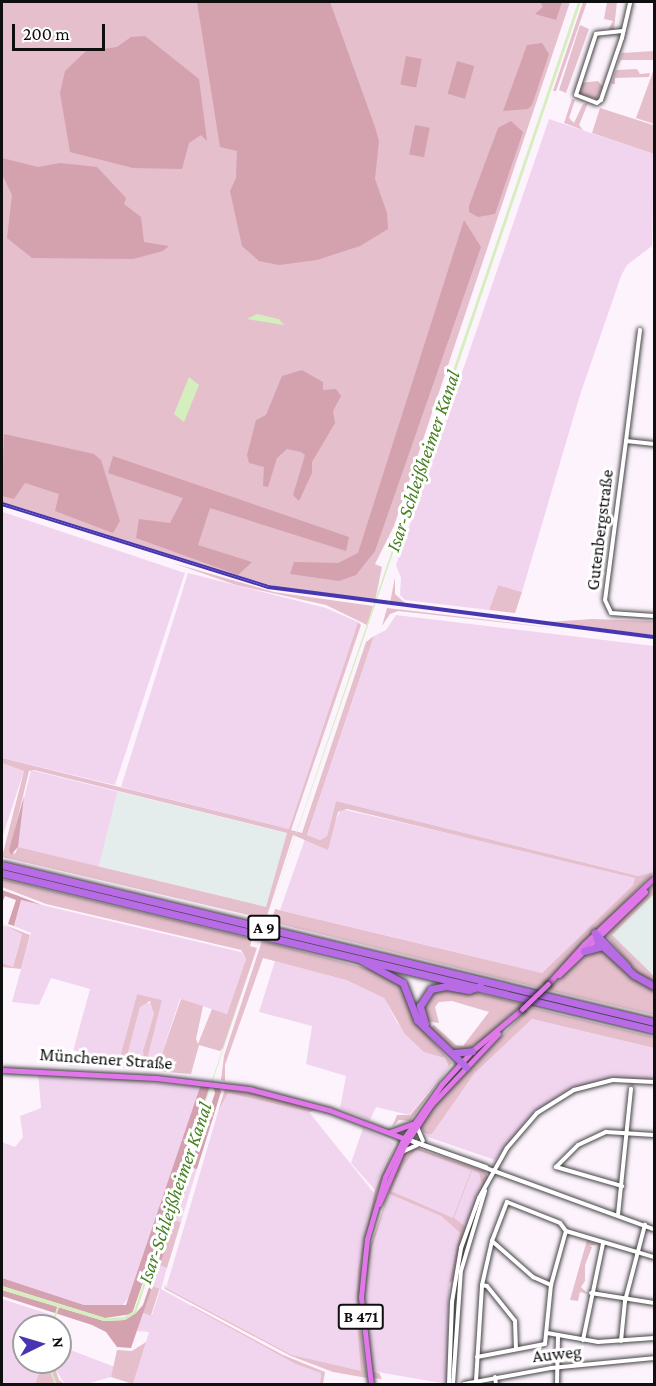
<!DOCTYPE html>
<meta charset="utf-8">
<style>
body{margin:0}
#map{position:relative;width:656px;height:1386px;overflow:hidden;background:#fdf3fd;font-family:"Crimson Pro",serif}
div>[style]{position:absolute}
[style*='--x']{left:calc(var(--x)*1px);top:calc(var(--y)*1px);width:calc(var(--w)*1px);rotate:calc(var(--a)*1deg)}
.industrial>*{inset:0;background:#e5ecec;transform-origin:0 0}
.farmland>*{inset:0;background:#f1d5ef;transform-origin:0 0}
.green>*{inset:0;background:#e5bfcc;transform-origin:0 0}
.forest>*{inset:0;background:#d4a1af;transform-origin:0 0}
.water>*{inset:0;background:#d4efbd}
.stream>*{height:1.5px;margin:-0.75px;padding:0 0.75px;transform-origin:0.75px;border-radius:0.75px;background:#d4efbd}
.roads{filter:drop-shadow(0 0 2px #424242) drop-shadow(0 0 2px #424242)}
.minor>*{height:4px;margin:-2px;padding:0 2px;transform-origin:2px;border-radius:2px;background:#fff}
.major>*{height:5px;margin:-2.5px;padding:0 2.5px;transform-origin:2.5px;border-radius:2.5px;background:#e178e9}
.highway>*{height:7px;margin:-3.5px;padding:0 3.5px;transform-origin:3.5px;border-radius:3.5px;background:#b76be4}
.rail>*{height:4px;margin-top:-2px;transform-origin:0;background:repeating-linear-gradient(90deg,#fff 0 4.5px,#4637b0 0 9px);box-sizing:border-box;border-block:2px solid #4637b0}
.bridges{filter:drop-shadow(0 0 2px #202020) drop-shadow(0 0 2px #202020)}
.major-bridge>*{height:5px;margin:-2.5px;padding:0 2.5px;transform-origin:2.5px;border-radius:2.5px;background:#e178e9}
span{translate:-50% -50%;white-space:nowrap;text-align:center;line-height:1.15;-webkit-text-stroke:6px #fff;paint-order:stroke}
.shield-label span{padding:2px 4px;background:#fff;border:2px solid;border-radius:4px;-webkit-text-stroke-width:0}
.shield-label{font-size:16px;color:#0f0f0f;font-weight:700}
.street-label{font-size:18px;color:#0f0f0f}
.water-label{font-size:20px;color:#478023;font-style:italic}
.frame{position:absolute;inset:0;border:3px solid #0f0f0f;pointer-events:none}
.north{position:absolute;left:12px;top:1314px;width:60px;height:60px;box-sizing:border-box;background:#fff;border:2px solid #9f9f9f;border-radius:50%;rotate:85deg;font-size:16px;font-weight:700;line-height:24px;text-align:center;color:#0f0f0f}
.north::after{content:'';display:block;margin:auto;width:21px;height:27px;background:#4637b0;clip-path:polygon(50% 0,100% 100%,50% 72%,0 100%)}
.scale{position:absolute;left:12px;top:24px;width:93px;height:27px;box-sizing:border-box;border:3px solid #0f0f0f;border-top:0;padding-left:8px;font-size:18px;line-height:21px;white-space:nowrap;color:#0f0f0f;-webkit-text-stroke:4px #fff;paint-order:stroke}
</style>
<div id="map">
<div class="industrial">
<div style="left:117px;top:791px;width:175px;height:78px;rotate:14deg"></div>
<div style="clip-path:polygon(654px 894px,654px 977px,611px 935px)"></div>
</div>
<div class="farmland">
<div style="clip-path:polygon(549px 119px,654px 154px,652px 246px,627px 265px,621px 276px,580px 395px,522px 592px,498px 585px,489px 610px,405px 600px,400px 595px,401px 578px,396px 565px)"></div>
<div style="clip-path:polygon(3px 512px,185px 573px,115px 785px,2px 758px)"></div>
<div style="clip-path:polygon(188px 573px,326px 608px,358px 622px,289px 829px,121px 787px)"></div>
<div style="clip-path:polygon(396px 615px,654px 646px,654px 872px,638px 876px,336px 801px,327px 836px,320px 840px,307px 835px,374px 636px,386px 630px)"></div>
<div style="clip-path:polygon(2px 763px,24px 771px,2px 838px)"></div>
<div style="left:31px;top:770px;width:89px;height:78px;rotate:14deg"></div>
<div style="clip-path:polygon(341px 809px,515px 848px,636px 878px,633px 885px,542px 973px,280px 910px,305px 839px,324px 847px)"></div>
<div style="clip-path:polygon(21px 900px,241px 952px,246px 959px,227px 1014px,180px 999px,156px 1071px,124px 1068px,140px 1007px,143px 1003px,154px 1003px,155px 1014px,146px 1038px,162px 1000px,137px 994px,117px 1068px,69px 1066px,90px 989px,51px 978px,39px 1005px,12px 1002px,31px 933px,14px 926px)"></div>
<div style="clip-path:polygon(2px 925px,22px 933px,13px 967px,2px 963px)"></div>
<div style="clip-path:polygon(275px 961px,346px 980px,384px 998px,398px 1024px,445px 1058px,449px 1067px,409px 1115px,376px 1107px,370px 1120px,340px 1108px,346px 1076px,306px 1064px,312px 1026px,259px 1012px)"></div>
<div style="clip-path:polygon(532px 1019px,654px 1048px,654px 1079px,601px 1080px,560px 1095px,526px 1122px,495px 1160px,428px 1137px,426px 1134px,432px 1134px,474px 1074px)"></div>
<div style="clip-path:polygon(38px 1071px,200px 1087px,133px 1292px,122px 1306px,84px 1305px,2px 1278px,2px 1142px,15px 1147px,23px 1137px,20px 1116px,41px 1108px)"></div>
<div style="clip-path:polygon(228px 1093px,309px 1112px,374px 1193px,358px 1269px,356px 1311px,362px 1372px,292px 1355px,166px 1288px,218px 1112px)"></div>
<div style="clip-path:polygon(363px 1128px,394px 1143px,375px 1190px,351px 1163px)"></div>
<div style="clip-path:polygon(416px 1150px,471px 1170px,455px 1212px,472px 1169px,479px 1172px,482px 1185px,466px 1227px,391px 1191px,403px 1166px)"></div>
<div style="clip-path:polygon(193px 1167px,197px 1169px,181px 1222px,174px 1220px)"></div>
<div style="clip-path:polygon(389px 1194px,441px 1216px,460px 1233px,449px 1283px,447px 1384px,372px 1371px,364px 1297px,372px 1248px)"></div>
<div style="clip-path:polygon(159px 1265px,167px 1268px,161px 1289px,285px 1357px,321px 1373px,320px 1384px,133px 1384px,149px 1332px,137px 1331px,142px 1312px,152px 1315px,160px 1290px,151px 1286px)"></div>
<div style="clip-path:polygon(2px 1299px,52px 1315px,50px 1326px,24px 1326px,24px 1362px,43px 1362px,35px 1384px,2px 1384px)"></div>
<div style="clip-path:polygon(60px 1346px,115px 1367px,111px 1377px,87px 1384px,65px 1384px,53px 1366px,53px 1362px,60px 1362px)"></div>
</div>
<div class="green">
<div style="clip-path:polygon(2px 2px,570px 2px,394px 526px,375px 564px,382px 567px,375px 601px,292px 590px,222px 574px,2px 503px)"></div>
<div style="clip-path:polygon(583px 2px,587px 2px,556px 91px,553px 91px)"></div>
<div style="clip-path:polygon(607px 2px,617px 2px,614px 29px,608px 30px,613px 21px,604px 19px)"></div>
<div style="clip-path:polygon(580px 25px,589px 29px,566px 93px,559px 90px)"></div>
<div style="clip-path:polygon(654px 51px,654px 60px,621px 60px,617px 67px,622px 53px)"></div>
<div style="clip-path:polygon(637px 69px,640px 74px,650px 73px,649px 77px,615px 78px,615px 84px,611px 84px,616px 70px)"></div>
<div style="clip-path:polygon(654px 69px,654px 124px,636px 118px)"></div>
<div style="clip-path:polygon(598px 81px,603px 87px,597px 99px,579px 94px,580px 83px)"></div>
<div style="clip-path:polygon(572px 99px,575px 100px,569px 118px,574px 123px,583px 104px,588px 103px,579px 125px,583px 130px,564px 123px)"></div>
<div style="clip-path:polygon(600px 108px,653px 125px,654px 154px,592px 133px)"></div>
<div style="clip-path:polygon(173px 563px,274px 592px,373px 606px,367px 625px,326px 605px,236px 585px)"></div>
<div style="clip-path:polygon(395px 577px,395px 594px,406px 604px,492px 616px,390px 603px)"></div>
<div style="clip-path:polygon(498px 585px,522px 592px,515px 613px,489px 610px)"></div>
<div style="clip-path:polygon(387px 608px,422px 612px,563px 629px,398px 611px,390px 614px,382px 626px)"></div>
<div style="clip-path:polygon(592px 619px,654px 621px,654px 635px,548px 622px)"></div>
<div style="clip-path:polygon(evenodd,358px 622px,361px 625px,291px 830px,302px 833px,366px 642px,374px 636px,307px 835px,320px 840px,327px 836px,336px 801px,638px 876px,654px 872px,540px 988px,271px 922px,275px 909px,542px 973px,633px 885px,635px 878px,347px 809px,338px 812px,328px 850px,293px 835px,266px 919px,2px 857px,24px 771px,2px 763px,2px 758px,289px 829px,358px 622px,34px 770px,287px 833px,266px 907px,18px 847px,15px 854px,10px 850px,29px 771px,34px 770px)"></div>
<div style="clip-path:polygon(2px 867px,282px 935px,282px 937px,2px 870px)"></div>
<div style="clip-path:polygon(2px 879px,252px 939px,250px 946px,257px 948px,223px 1048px,220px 1051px,199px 1045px,191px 1074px,156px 1071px,181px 999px,203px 1006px,196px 1039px,198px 1044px,212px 1009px,227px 1014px,246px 959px,241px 950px,46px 904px,2px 887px)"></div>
<div style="clip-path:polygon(654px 885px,654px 894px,612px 935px,654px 976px,654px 983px,639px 975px,606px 935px)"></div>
<div style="clip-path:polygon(2px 924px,30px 935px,21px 969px,2px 967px,2px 963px,13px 967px,22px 934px)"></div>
<div style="clip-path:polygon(262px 941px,373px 970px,401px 985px,418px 1025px,452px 1063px,410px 1121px,399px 1120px,392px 1127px,397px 1115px,410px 1115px,427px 1095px,449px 1067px,445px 1058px,424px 1052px,405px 1034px,384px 998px,346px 980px,263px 958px,225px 1065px,225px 1081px,221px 1080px,224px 1056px)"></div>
<div style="clip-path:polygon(600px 947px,640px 983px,654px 988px,654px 1015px,548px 990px,591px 949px)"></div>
<div style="clip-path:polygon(436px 988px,461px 989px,522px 1004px,484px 1039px,467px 1050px,457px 1052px,430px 1028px,434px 1025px,456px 1045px,463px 1046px,489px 1012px,452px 1001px,439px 1002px,435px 1007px,439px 1023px,425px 1021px,422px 1004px)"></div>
<div style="clip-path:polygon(137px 994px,162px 1000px,145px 1067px,143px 1051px,154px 1014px,150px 1001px,140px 1007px,124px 1068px,117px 1068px)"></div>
<div style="clip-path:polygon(530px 1007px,654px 1037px,654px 1048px,532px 1019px,474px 1074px,432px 1134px,426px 1134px,419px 1126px,435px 1103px)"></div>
<div style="clip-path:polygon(225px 1089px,264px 1095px,317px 1110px,309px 1112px,228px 1093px,218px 1112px)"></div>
<div style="clip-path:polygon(395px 1144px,377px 1192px,362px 1257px,359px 1319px,367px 1378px,333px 1372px,291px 1356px,165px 1289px,164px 1284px,166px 1288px,292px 1355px,361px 1371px,356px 1311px,358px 1269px,375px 1190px)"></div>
<div style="clip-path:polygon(evenodd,414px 1147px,485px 1171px,488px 1178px,479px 1193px,482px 1185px,479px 1173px,472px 1170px,454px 1218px,466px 1227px,454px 1280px,449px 1283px,460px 1233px,441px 1216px,389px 1194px,372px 1248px,364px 1297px,372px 1371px,379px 1373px,382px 1379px,372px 1378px,363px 1316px,364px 1264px,399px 1164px,406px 1150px,414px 1147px,416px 1150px,471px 1170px,453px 1218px,391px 1191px,403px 1166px,416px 1150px)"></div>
<div style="clip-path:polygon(174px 1220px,181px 1222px,167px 1268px,159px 1265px)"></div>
<div style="clip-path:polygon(587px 1240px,598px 1244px,589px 1246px,592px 1247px,585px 1265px,585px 1281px,581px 1287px,588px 1294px,580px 1292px,578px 1301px,570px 1300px)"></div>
<div style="left:151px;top:1286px;width:9px;height:28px;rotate:18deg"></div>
<div style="clip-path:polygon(192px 1306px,283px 1355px,325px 1372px,323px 1384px,320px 1384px,321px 1373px,296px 1364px,192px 1307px,187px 1314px)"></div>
<div style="clip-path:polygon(146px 1342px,133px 1384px,111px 1377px,117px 1350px,132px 1351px)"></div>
<div style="clip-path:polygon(43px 1362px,53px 1362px,59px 1380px,65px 1384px,35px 1384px)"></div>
</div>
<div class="forest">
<div style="clip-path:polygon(197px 2px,330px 2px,375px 127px,379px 141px,375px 179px,387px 213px,388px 229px,360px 246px,317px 260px,279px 265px,259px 261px,242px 246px,230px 191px,236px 178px,237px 151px,220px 147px)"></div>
<div style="clip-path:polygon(540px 2px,562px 2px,556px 20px,535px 14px,543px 7px)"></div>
<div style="clip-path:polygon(145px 36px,199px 79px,207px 141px,201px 135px,189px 143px,182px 169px,133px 168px,70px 152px,60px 93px,65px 71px,86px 51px,117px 47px,131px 37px)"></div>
<div style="clip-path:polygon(542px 43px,549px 54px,532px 105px,528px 109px,503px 111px,527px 45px)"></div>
<div style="left:406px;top:56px;width:16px;height:29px;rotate:11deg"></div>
<div style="left:457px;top:61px;width:18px;height:34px;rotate:16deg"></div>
<div style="clip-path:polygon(511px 121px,523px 132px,495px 214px,478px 217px,469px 212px,469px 206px,498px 128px)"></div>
<div style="left:415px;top:125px;width:15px;height:30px;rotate:11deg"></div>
<div style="clip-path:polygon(2px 158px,38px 167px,60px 163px,97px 167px,126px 198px,124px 204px,141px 217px,144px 242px,169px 246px,163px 251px,133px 259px,32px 258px,7px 238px,12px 195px,2px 174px)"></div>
<div style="clip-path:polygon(464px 220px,481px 247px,375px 551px,356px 575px,339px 581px,290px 574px,294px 562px,338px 563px,358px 553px)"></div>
<div style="clip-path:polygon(302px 370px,323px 382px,323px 390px,336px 389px,341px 396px,333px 411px,335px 423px,312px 462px,312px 473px,299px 501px,293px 495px,305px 455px,301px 452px,287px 449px,277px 458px,268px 487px,263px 486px,264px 467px,249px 463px,247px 455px,256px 420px,266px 415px,282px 376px)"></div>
<div style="clip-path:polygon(4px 434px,94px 454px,101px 460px,120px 521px,113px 533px,55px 511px,59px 494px,25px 483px,14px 499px,2px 496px)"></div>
<div style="clip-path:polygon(113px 456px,349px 537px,346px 551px,210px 508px,198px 545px,252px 562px,238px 575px,136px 538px,139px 519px,170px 523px,183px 498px,108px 473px)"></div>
<div style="clip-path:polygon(24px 796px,18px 847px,11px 855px,9px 850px)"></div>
<div style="clip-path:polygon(2px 890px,16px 895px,42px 905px,21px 900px,14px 926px,8px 924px,16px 900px,5px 896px,2px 903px)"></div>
<div style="clip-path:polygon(205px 1086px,210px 1086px,132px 1314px,105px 1318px,2px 1286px,2px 1278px,84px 1305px,126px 1305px,200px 1087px)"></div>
<div style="clip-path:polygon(213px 1086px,219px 1087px,221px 1092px,197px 1169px,193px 1168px,131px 1348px,117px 1347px,106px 1332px,92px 1325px,2px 1296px,2px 1290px,104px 1321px,125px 1320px,136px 1313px,143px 1305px,215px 1093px)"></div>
</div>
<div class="water">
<div style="clip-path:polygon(578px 2px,581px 2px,463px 350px,267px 919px)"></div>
<div style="clip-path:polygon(257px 314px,279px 319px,284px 325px,247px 319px)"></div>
<div style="clip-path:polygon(189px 377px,199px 385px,184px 422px,174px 414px)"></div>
<div style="clip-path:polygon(259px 941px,136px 1313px,125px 1320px,104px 1321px,2px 1290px,2px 1286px,105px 1318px,124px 1317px,134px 1311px)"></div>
</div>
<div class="stream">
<div style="--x:52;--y:1326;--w:19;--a:-72"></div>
<div style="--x:48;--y:1362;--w:23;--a:70"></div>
</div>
<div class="roads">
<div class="minor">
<div style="--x:623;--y:31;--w:27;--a:174"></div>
<div style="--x:596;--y:34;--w:64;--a:108.2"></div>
<div style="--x:576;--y:95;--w:22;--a:21"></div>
<div style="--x:597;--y:103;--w:5;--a:-37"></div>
<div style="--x:601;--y:100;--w:65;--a:-71.3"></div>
<div style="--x:622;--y:38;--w:37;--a:-77"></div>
<div style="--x:626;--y:441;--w:112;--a:-82.8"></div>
<div style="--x:654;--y:444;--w:28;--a:-174"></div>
<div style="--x:626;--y:441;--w:160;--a:97.5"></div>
<div style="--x:605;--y:600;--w:14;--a:65"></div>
<div style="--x:611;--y:613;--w:43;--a:4"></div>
<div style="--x:417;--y:1127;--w:15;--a:67"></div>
<div style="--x:409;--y:1140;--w:261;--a:20"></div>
<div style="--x:409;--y:1140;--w:82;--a:19.3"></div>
<div style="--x:402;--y:1152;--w:17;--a:-25"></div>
<div style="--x:556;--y:1167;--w:31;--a:-45"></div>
<div style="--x:578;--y:1145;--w:31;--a:-25"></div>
<div style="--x:606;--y:1132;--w:48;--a:3.6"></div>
<div style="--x:556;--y:1167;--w:69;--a:16.1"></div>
<div style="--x:618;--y:1215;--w:127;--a:-84.1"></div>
<div style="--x:492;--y:1241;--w:55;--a:41.3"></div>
<div style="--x:533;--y:1277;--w:20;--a:24"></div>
<div style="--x:482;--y:1285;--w:5;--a:11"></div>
<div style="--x:487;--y:1286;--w:45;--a:51.3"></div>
<div style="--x:515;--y:1321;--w:27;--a:88"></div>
<div style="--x:591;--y:1293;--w:64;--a:9"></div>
<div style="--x:547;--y:1333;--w:52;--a:10"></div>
<div style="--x:598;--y:1342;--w:56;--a:-4.1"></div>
<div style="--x:583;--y:1340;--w:99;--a:-78.3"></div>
<div style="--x:621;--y:1341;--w:40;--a:-84.3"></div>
<div style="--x:625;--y:1301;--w:79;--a:-75.3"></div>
<div style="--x:477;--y:1357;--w:69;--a:-10.8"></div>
<div style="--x:545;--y:1344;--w:59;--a:-84.2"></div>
<div style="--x:551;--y:1285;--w:56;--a:-74.5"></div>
<div style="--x:495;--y:1377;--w:7;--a:82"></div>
<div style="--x:476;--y:1381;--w:96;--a:-86.4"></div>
<div style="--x:482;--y:1285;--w:45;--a:-77.2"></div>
<div style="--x:492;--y:1241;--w:42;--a:-69"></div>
<div style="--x:507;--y:1202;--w:57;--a:21.6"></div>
<div style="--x:560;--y:1223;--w:10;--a:53"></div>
<div style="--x:566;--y:1231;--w:92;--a:16.5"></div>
<div style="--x:449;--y:1384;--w:82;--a:-87.9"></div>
<div style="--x:452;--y:1302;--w:55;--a:-80.5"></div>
<div style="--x:461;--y:1248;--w:53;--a:-70.2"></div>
<div style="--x:479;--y:1198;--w:57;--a:-60.8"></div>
<div style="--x:507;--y:1148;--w:46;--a:-49.4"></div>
<div style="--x:537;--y:1113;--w:44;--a:-31.9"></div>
<div style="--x:574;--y:1090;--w:40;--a:-14.4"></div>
<div style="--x:613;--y:1080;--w:41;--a:2.8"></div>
<div style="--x:453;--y:1384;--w:113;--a:-86"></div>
<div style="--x:461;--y:1271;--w:84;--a:-73.3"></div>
<div style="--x:464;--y:1384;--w:88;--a:-10.4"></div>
<div style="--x:551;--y:1368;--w:103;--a:-5.5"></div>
<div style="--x:557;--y:1384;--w:48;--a:-88.8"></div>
</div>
<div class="major">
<div style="--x:559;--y:975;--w:120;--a:-44"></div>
<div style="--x:548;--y:984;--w:54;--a:-48"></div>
<div style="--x:584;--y:944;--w:96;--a:-43.3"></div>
<div style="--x:2;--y:1070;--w:154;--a:3"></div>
<div style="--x:156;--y:1078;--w:94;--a:6.7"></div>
<div style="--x:249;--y:1089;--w:83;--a:14.7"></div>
<div style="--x:329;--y:1110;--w:85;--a:20.8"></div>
<div style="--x:390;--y:1132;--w:23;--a:-20"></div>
<div style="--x:379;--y:1204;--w:63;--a:-66.7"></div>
<div style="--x:404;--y:1146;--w:49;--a:-56.6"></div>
<div style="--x:431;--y:1105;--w:98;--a:-46.7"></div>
<div style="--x:371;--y:1384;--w:88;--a:-96.6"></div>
<div style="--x:361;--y:1297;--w:58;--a:-84.1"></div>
<div style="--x:367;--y:1239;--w:65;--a:-73.8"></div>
<div style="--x:385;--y:1177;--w:43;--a:-64"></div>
<div style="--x:404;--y:1138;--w:66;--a:-54.9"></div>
<div style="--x:442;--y:1084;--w:45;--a:-47.7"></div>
<div style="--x:472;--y:1051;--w:65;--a:-40"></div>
</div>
<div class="highway">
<div style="--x:2;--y:865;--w:671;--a:13.54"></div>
<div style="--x:2;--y:873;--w:671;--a:13.54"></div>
<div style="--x:584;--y:951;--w:20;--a:-15"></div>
<div style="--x:359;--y:959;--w:50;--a:28.6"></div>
<div style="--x:403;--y:983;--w:40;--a:69"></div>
<div style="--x:417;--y:1020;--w:68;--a:43.8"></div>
<div style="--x:627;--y:967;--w:47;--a:-133.3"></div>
<div style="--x:595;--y:933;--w:9;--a:72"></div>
<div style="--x:598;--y:942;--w:49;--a:42.5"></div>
<div style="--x:634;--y:975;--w:23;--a:29"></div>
<div style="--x:425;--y:1024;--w:19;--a:-106"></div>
<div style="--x:420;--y:1006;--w:20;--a:-57"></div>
<div style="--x:431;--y:989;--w:15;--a:-11"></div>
<div style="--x:446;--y:986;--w:23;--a:10"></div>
<div style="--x:469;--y:990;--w:12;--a:-20"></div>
<div style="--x:454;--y:1053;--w:18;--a:-6"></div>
</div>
</div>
<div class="rail">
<div style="--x:2;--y:504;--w:279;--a:17.3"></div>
<div style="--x:268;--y:587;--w:389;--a:7.4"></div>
</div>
<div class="bridges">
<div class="major-bridge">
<div style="--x:522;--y:1009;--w:36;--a:-44"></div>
</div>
</div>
<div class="shield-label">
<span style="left:264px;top:928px">A 9</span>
<span style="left:361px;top:1317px">B 471</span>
</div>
<div class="street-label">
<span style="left:600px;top:530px;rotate:-83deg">Gutenbergstraße</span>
<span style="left:106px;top:1059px;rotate:4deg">Münchener Straße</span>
<span style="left:557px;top:1354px;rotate:-6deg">Auweg</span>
</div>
<div class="water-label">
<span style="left:423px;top:461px;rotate:-71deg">Isar-Schleißheimer Kanal</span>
<span style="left:175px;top:1193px;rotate:-71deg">Isar-Schleißheimer Kanal</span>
</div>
<div class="frame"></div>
<div class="north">N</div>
<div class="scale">200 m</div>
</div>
